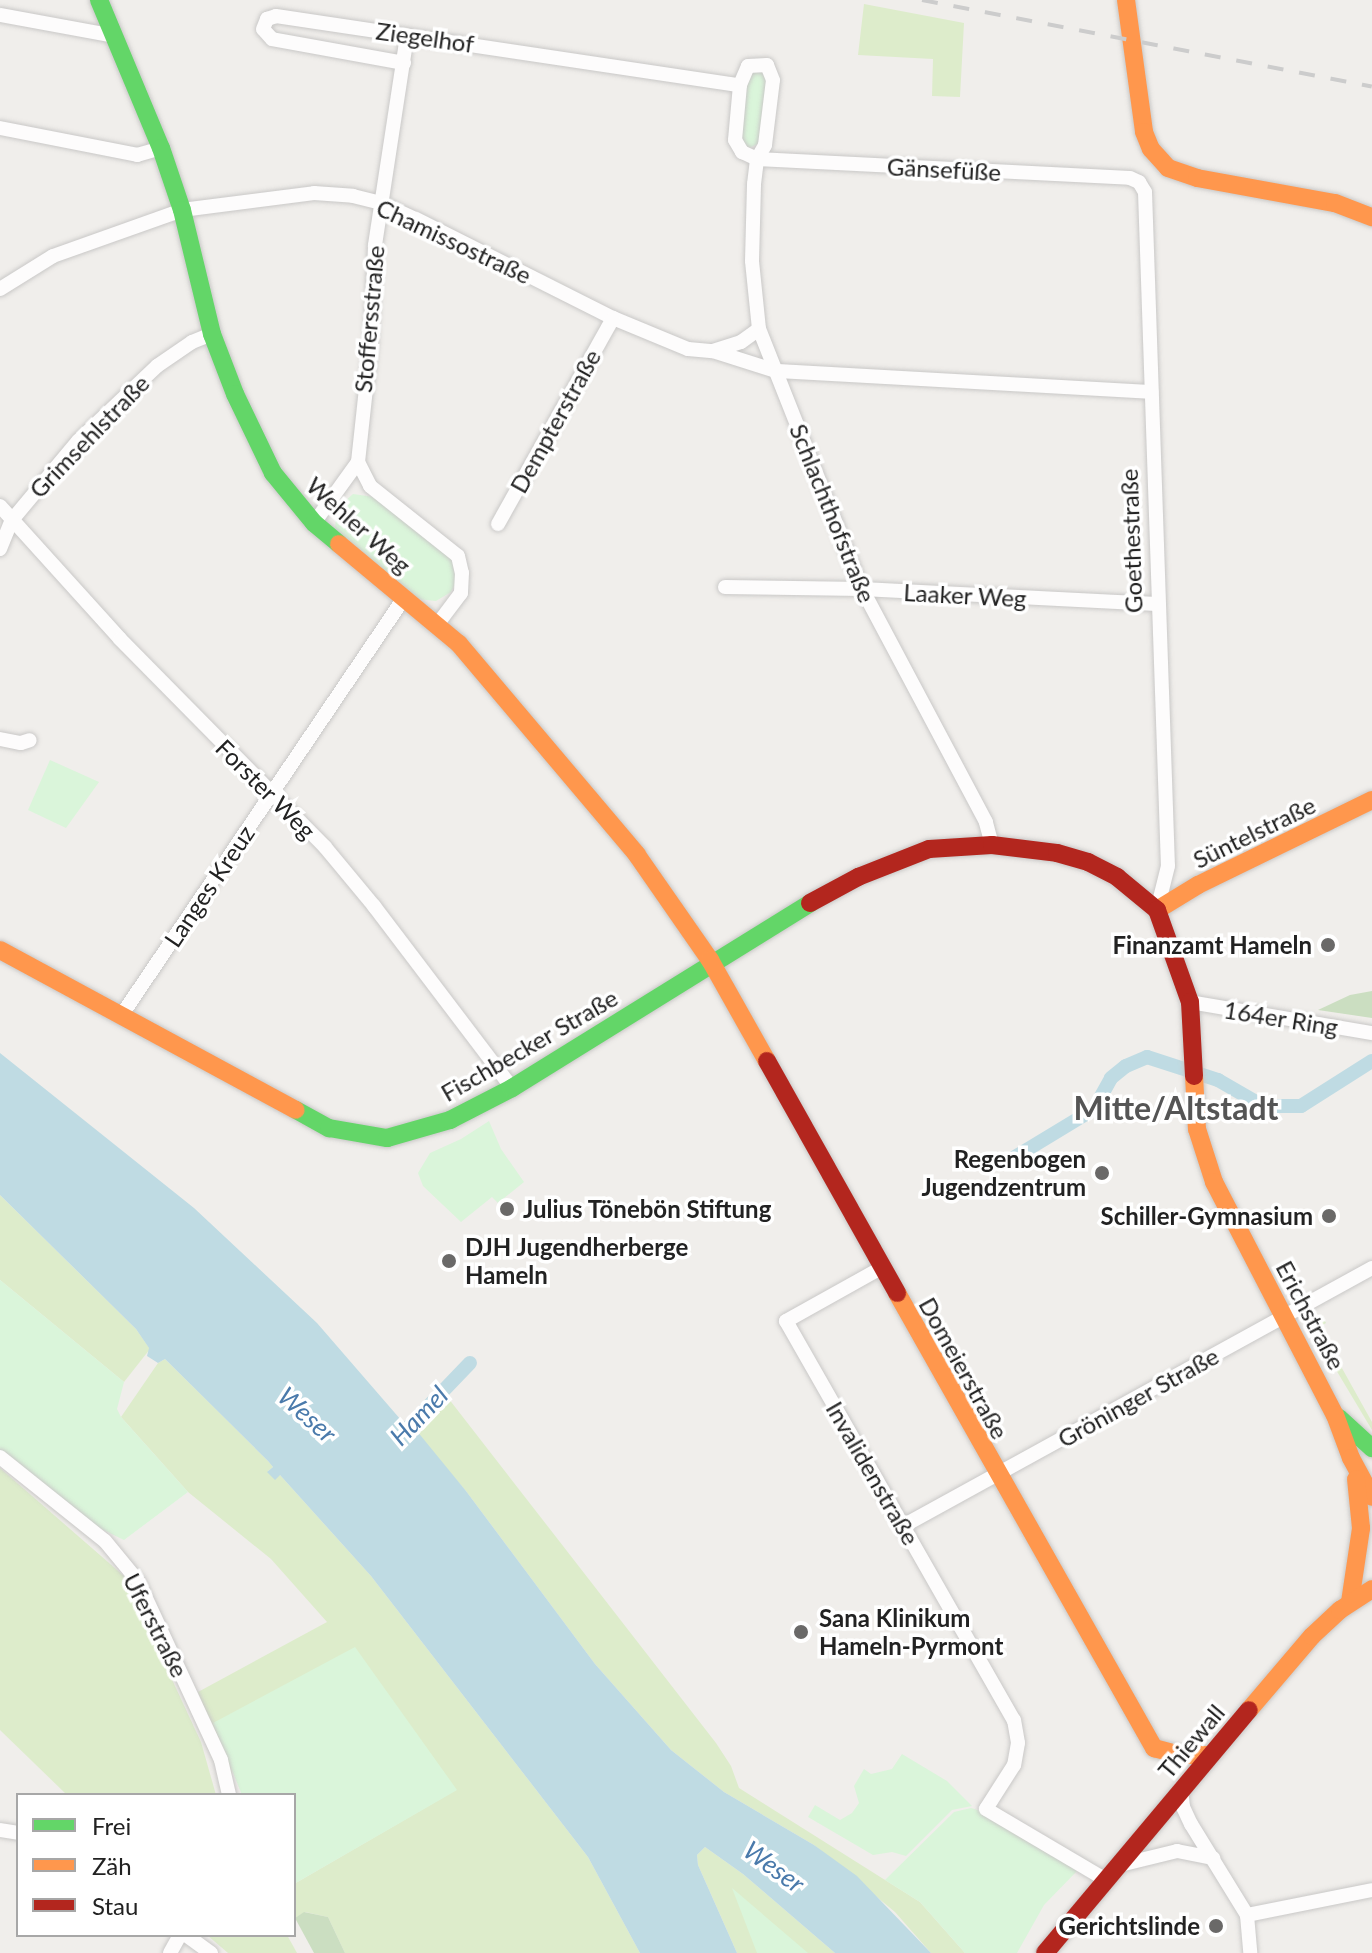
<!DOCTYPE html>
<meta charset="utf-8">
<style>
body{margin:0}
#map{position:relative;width:1372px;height:1953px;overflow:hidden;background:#f0eeeb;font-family:Lato,sans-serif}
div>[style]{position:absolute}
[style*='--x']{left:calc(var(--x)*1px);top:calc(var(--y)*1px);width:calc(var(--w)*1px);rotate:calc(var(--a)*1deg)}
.grass>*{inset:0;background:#ddeccb}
.forest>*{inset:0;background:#cbdec1}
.park>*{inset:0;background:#daf5da}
.water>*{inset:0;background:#bfdbe3}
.canal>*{height:14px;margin:-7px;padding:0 7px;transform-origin:7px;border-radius:7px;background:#bfdbe3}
.roads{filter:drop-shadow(0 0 2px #c9c8c7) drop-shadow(0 0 2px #c9c8c7)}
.street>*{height:14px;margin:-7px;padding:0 7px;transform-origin:7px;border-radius:7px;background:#fdfcfc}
.fast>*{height:18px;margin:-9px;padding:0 9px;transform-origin:9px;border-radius:9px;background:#63d668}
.slow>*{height:18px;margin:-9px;padding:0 9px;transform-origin:9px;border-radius:9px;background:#ff974d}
.jam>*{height:18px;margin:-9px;padding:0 9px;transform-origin:9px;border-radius:9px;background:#b3261e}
.rail>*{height:4px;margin-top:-2px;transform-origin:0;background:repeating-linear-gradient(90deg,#ccc 0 16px,transparent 0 32px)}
.dots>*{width:22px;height:22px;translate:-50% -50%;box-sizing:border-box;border:4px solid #fff;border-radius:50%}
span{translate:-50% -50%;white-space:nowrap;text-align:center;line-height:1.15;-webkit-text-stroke:7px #fff;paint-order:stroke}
.street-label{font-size:24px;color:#222}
.poi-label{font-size:24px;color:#222;font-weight:700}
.right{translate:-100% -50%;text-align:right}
.left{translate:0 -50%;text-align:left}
.water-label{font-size:26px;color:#4a7aab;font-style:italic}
.district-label{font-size:32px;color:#555;font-weight:700}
.legend{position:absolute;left:16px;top:1793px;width:280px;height:144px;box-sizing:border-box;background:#fff;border:2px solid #a7a7a7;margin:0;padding:10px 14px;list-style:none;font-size:24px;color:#222}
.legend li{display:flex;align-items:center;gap:16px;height:40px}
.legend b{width:40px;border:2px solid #a7a7a7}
</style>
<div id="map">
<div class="grass">
<div style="clip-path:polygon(864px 4px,964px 23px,960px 97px,932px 96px,933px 59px,858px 55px)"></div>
<div style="clip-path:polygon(0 1195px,136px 1329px,150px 1349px,124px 1382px,0 1280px)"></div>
<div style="clip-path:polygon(1322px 1315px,1326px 1323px,1319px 1327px,1372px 1422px,1372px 1430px,1308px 1323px)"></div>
<div style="clip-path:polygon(165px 1359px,268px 1461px,273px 1467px,268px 1471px,280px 1475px,371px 1576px,588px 1857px,640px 1953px,345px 1953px,328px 1917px,305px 1912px,295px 1918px,294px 1884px,456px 1790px,213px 1723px,231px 1764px,232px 1777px,198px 1692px,327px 1622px,271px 1559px,188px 1492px,121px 1417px,158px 1363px)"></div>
<div style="clip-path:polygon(445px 1394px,716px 1743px,731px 1766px,739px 1788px,920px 1902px,965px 1953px,931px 1953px,895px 1912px,814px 1845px,724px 1792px,671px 1750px,595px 1664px,466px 1491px,415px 1432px,413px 1428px)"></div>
<div style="clip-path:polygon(0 1468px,124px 1576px,201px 1742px,216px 1795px,67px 1795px,0 1730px)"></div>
<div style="clip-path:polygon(705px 1847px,743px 1874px,835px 1953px,737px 1953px,698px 1865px,697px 1855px)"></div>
<div style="clip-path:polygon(207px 1935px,287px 1935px,297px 1953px,228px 1953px)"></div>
</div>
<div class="forest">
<div style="clip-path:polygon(1372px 991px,1372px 1018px,1318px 1010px,1350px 995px)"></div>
<div style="clip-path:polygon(304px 1912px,328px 1917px,345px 1953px,314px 1953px,295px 1918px)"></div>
</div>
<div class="park">
<div style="clip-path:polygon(760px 69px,768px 79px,760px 143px,749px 148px,744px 146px,739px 135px,749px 72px)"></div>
<div style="clip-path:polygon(353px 494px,374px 497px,452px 560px,456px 582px,451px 592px,436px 601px,417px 599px,335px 529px,337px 508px)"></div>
<div style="clip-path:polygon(50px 760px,99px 782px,66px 828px,28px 810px)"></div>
<div style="clip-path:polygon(489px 1121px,501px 1149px,524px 1182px,498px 1203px,492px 1197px,461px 1222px,423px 1186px,418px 1173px,430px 1153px,461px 1139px)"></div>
<div style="clip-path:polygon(0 1280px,124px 1382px,117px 1409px,121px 1417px,188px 1492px,124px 1540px,85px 1521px,0 1452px)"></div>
<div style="clip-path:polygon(355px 1647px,457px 1790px,294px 1884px,294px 1795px,242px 1795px,213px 1723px)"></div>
<div style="clip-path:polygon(902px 1754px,947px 1781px,972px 1806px,952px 1810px,906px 1856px,892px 1852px,873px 1855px,808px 1817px,815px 1805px,840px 1820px,852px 1813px,859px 1803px,854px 1786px,864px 1769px,871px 1774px,892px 1769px)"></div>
<div style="clip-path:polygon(971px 1808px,990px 1814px,1077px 1871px,1044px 1905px,1017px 1953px,965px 1953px,920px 1902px,885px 1880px,954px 1812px)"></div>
<div style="clip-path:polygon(732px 1888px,808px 1953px,757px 1953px)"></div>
</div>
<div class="water">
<div style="clip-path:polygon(0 1053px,194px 1208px,317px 1323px,401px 1420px,412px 1425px,466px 1491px,595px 1664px,671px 1750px,724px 1792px,814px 1845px,857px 1876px,931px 1953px,835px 1953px,743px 1874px,705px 1847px,697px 1855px,698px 1865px,737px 1953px,640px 1953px,588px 1857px,371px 1576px,280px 1475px,275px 1480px,267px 1472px,273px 1467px,268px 1461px,165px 1359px,158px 1363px,147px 1356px,149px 1348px,136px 1329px,0 1195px)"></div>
</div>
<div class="canal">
<div style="--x:1005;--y:1163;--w:104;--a:-31.2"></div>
<div style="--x:1094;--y:1109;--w:35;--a:-61"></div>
<div style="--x:1111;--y:1078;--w:19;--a:-39"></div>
<div style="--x:1126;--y:1066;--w:23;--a:-23"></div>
<div style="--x:1147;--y:1057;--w:75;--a:17.9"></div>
<div style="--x:1218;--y:1080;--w:52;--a:30"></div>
<div style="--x:1263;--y:1106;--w:38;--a:0"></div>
<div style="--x:1301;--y:1106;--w:84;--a:-32.4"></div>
<div style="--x:398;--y:1438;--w:104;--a:-46.2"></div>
</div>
<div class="roads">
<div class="street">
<div style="--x:0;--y:15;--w:116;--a:10.4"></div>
<div style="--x:404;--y:63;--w:134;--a:-169.7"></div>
<div style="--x:272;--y:39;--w:13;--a:-132"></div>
<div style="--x:263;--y:29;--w:11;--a:-68"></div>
<div style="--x:267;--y:19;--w:9;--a:-18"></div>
<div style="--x:276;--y:16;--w:469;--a:8.5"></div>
<div style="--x:0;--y:128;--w:140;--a:11.1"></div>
<div style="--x:137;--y:155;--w:25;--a:-16"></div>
<div style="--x:0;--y:289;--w:62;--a:-31.9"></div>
<div style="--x:53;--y:256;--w:137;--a:-19.6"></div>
<div style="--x:182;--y:210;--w:133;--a:-7.3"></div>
<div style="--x:314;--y:193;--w:39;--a:4"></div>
<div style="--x:353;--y:196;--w:29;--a:14"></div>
<div style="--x:381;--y:203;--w:38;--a:25"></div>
<div style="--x:416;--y:219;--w:220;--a:26.7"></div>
<div style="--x:613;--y:318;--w:81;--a:22.5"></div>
<div style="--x:688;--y:349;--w:25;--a:5"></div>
<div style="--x:713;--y:351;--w:66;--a:17.6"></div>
<div style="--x:776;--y:371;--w:376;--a:3.2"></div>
<div style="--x:713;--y:351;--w:29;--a:-18"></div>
<div style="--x:741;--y:342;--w:22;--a:-36"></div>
<div style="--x:358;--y:462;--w:121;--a:-83.8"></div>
<div style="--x:371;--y:342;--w:97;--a:-87.6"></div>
<div style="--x:375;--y:245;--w:212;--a:-81.3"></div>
<div style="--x:0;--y:506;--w:179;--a:47.9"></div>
<div style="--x:120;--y:639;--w:292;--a:45.4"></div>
<div style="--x:325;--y:847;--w:77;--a:50.3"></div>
<div style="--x:374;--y:906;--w:228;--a:52.8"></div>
<div style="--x:314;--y:523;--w:75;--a:-54.2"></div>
<div style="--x:358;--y:462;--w:27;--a:63"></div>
<div style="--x:370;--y:486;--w:112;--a:38.5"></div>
<div style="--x:458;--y:556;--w:17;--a:77"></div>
<div style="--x:462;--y:573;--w:20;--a:93"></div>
<div style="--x:461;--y:593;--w:39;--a:127"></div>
<div style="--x:498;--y:524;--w:236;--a:-60.8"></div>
<div style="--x:0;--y:549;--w:31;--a:-68"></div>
<div style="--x:12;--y:520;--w:103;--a:-50.1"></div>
<div style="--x:78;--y:441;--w:109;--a:-43.5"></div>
<div style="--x:157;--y:366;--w:42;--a:-34.4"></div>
<div style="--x:192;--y:342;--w:22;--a:-22"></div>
<div style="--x:725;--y:587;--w:137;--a:0.8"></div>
<div style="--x:862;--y:589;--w:295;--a:2.9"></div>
<div style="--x:0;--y:739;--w:21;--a:11"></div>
<div style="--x:21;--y:743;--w:9;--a:-18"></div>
<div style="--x:992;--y:845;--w:24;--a:-105"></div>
<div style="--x:986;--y:822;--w:264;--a:-118"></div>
<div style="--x:862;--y:589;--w:280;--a:-111.6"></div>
<div style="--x:759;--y:329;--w:68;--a:-95.9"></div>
<div style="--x:752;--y:261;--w:77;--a:-88.5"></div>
<div style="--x:754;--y:184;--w:25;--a:-83"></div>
<div style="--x:757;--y:159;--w:16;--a:-60"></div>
<div style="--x:765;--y:145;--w:65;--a:-83"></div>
<div style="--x:773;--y:80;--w:16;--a:-112"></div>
<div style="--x:767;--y:65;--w:19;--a:177"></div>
<div style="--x:748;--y:66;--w:21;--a:113"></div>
<div style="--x:740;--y:85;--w:55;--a:95.2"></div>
<div style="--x:735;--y:140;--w:14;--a:60"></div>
<div style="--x:742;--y:152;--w:17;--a:25"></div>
<div style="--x:757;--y:159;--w:373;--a:2.9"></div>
<div style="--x:1130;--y:178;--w:10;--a:24"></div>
<div style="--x:1139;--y:182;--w:12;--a:59"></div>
<div style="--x:1145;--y:192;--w:674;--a:88.05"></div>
<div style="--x:1168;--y:866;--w:45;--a:104"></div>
<div style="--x:1190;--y:1002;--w:185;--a:9.7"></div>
<div style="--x:121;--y:1016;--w:505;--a:-55.9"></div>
<div style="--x:881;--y:1268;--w:109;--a:150.8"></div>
<div style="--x:786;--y:1321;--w:460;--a:60.3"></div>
<div style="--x:1014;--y:1720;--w:23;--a:80"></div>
<div style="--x:1018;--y:1743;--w:22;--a:100"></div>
<div style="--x:1014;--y:1765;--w:52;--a:122.5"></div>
<div style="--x:986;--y:1809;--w:139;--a:30.6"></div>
<div style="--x:0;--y:1457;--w:134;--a:38.7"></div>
<div style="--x:105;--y:1541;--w:52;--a:50.5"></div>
<div style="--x:138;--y:1581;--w:197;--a:65.1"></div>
<div style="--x:221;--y:1760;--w:36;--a:77"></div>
<div style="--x:903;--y:1526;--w:535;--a:-28.82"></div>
<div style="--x:1181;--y:1788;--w:19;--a:84"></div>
<div style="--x:1183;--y:1807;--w:19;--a:65"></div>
<div style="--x:1191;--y:1824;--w:107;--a:58.4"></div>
<div style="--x:1247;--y:1915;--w:38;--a:85"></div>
<div style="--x:0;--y:1830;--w:18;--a:9"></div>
<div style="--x:1120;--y:1865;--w:59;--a:-13.8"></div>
<div style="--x:1177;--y:1851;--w:37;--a:11"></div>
<div style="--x:1247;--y:1915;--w:127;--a:-11.3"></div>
<div style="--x:186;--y:1935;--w:31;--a:36"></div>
<div style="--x:170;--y:1953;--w:21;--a:-61"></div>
</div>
<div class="fast">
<div style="--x:99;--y:0;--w:160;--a:67.3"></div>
<div style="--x:161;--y:148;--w:65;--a:71.3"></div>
<div style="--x:182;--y:210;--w:128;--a:76.4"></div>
<div style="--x:212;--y:334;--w:64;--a:69"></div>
<div style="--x:235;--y:394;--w:88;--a:64.3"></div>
<div style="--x:273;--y:473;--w:65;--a:50.6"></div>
<div style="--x:314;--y:523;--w:33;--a:40"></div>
<div style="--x:296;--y:1110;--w:38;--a:29"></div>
<div style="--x:329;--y:1128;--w:59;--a:9.8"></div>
<div style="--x:387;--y:1138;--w:66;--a:-15.9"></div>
<div style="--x:450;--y:1120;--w:70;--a:-27.3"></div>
<div style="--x:512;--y:1088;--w:351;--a:-31.8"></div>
<div style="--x:1339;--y:1418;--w:45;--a:42.3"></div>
</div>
<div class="slow">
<div style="--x:1126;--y:0;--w:133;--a:82.2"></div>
<div style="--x:1144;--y:132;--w:18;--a:68"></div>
<div style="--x:1151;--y:149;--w:25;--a:48"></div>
<div style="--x:1168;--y:168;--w:31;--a:19"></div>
<div style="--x:1197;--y:178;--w:140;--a:10.3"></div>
<div style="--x:1335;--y:203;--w:40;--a:21"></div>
<div style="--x:339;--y:544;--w:156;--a:39.8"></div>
<div style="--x:459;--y:644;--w:276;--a:49.8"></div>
<div style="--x:637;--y:855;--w:128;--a:55.2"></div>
<div style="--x:710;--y:960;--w:116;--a:60.6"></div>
<div style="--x:1157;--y:910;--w:48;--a:-31.4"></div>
<div style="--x:1198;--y:885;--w:194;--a:-26"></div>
<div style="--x:0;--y:950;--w:336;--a:28.4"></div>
<div style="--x:1194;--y:1076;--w:53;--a:86.8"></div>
<div style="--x:1197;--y:1129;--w:56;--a:72.2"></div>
<div style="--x:1214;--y:1182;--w:263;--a:62.6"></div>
<div style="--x:1335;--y:1415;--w:46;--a:69.6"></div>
<div style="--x:1351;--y:1458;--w:44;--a:61.7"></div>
<div style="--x:897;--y:1293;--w:523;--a:60.54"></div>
<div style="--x:1154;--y:1748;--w:27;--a:15"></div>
<div style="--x:1180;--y:1755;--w:28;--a:0"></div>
<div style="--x:1350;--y:1602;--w:75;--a:-81.5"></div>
<div style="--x:1361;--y:1528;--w:49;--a:-95.8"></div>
<div style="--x:1249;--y:1710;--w:97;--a:-49.6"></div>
<div style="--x:1312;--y:1636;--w:38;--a:-43"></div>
<div style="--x:1340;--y:1610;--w:38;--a:-33"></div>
</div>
<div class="jam">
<div style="--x:810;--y:903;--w:55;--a:-28.4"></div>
<div style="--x:858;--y:877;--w:76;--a:-21.5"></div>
<div style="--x:929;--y:849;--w:63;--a:-3.6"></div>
<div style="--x:992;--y:845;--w:65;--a:7"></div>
<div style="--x:1057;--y:853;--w:32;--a:16"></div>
<div style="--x:1088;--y:862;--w:33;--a:27"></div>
<div style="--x:1117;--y:877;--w:52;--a:39.5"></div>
<div style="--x:1157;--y:910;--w:98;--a:70.3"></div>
<div style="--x:1190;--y:1002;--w:74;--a:86.9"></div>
<div style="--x:767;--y:1061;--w:266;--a:60.7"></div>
<div style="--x:1045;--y:1953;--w:317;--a:-50"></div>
</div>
</div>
<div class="rail">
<div style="--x:922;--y:0;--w:458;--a:10.9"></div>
</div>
<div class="dots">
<div style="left:1328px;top:945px;background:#6a6968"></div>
<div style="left:1102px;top:1173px;background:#6a6968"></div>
<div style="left:507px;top:1209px;background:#6a6968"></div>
<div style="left:1329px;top:1216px;background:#6a6968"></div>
<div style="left:449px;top:1261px;background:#6a6968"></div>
<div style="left:801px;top:1632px;background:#6a6968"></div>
<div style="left:1216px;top:1926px;background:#6a6968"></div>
</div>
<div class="street-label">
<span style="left:425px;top:37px;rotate:8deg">Ziegelhof</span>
<span style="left:944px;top:169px;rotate:3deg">Gänsefüße</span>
<span style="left:454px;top:241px;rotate:25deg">Chamissostraße</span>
<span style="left:369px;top:319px;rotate:-85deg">Stoffersstraße</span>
<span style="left:555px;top:421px;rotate:-61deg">Dempterstraße</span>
<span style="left:89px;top:436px;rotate:-46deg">Grimsehlstraße</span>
<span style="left:833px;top:513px;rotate:68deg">Schlachthofstraße</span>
<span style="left:359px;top:525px;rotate:42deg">Wehler Weg</span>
<span style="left:1131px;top:541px;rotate:-92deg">Goethestraße</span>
<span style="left:965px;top:595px;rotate:3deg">Laaker Weg</span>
<span style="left:266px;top:789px;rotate:45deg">Forster Weg</span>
<span style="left:1254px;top:832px;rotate:-26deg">Süntelstraße</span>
<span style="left:209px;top:886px;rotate:-56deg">Langes Kreuz</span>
<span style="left:1281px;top:1018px;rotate:9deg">164er Ring</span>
<span style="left:529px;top:1045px;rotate:-30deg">Fischbecker Straße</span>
<span style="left:1311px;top:1315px;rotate:62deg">Erichstraße</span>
<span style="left:964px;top:1368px;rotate:61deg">Domeierstraße</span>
<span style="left:1138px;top:1397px;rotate:-29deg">Gröninger Straße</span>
<span style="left:873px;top:1473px;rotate:60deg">Invalidenstraße</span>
<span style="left:156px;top:1625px;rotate:63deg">Uferstraße</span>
<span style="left:1191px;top:1741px;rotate:-50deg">Thiewall</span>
</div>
<div class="poi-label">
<span class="right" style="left:1312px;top:945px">Finanzamt Hameln</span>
<span class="right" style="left:1086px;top:1173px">Regenbogen<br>Jugendzentrum</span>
<span class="left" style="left:523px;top:1209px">Julius Tönebön Stiftung</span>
<span class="right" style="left:1313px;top:1216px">Schiller-Gymnasium</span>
<span class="left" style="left:465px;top:1261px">DJH Jugendherberge<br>Hameln</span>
<span class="left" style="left:819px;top:1632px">Sana Klinikum<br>Hameln-Pyrmont</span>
<span class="right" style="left:1200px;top:1926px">Gerichtslinde</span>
</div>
<div class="water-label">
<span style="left:307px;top:1415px;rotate:42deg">Weser</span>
<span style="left:419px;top:1416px;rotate:-46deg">Hamel</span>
<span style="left:774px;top:1867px;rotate:36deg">Weser</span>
</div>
<div class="district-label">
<span style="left:1176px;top:1108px">Mitte/Altstadt</span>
</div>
<ul class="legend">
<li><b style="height:10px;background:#63d668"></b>Frei</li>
<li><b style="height:10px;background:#ff974d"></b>Zäh</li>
<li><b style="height:10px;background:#b3261e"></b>Stau</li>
</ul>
</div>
